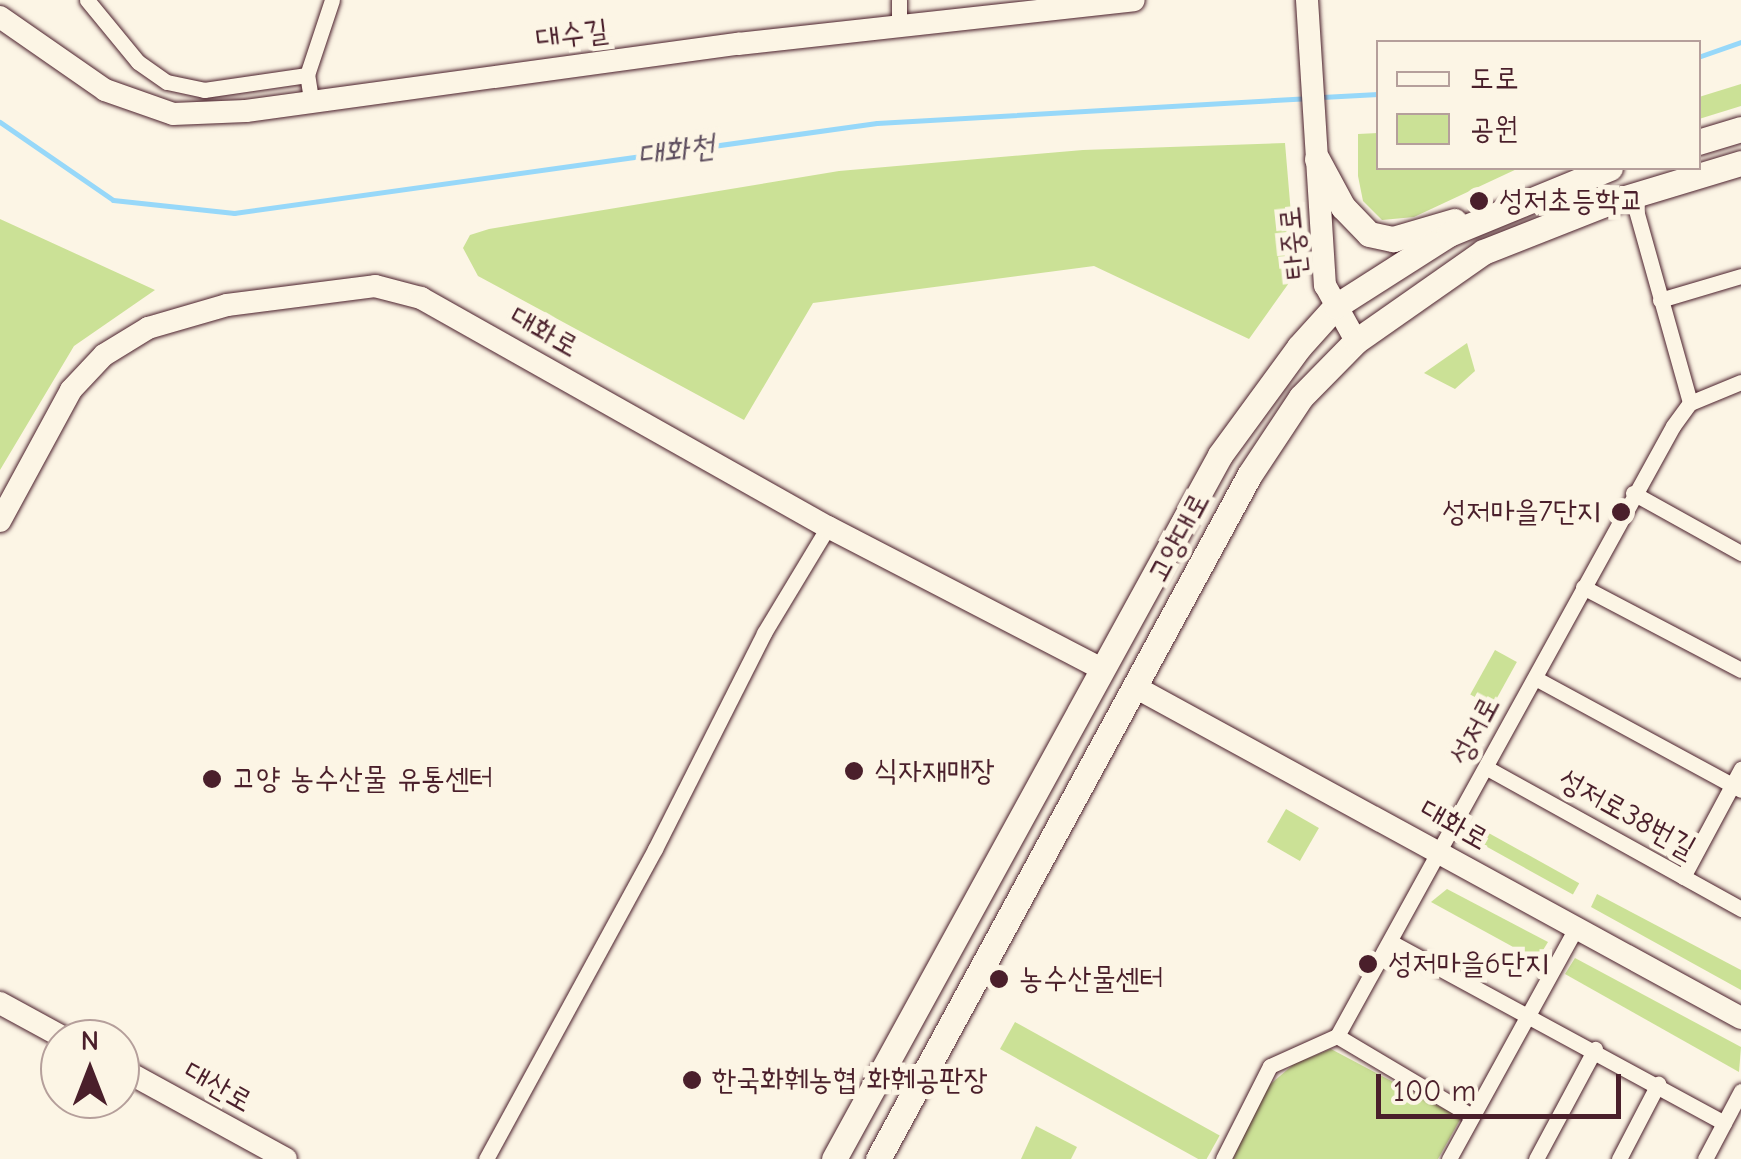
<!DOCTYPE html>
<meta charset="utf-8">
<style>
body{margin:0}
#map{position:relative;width:1741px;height:1159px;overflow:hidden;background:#fcf5e5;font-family:"Comic Neue","Poor Story",sans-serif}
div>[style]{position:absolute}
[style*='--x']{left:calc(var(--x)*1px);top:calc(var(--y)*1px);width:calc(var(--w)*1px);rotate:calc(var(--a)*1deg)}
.green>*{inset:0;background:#cbe196;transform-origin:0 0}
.stream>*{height:5px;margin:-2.5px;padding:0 2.5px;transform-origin:2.5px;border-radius:2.5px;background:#97d8f9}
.roads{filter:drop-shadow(0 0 2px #4a1f2b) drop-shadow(0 0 2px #4a1f2b)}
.street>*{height:15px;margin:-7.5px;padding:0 7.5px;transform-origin:7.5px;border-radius:7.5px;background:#fcf5e5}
.secondary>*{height:22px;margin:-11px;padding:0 11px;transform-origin:11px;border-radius:11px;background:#fcf5e5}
.primary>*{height:25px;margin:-12.5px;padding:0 12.5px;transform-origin:12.5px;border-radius:12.5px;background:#fcf5e5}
.dots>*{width:28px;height:28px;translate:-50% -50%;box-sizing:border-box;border:5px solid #fcf5e5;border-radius:50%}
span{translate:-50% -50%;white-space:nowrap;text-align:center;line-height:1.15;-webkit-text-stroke:10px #fcf5e5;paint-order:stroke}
.street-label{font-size:30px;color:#4a1f2b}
.poi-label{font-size:30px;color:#4a1f2b}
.left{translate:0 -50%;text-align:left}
.right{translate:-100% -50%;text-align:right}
.water-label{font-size:32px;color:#5d4d5e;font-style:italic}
.legend{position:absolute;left:1376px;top:40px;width:325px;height:130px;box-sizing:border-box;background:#fcf5e5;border:2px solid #b59f9b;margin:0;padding:12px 18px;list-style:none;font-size:30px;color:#4a1f2b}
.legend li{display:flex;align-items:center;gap:20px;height:50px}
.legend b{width:50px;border:2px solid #b59f9b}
.north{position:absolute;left:40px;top:1019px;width:100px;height:100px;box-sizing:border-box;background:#fcf5e5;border:2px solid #b59f9b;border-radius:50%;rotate:0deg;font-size:28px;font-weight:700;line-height:40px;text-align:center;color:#4a1f2b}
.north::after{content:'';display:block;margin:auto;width:35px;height:45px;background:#4a1f2b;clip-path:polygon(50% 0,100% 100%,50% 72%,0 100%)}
.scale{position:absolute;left:1376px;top:1074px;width:245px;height:45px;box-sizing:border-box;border:5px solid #4a1f2b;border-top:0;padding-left:12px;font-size:30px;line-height:35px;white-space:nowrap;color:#4a1f2b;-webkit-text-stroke:8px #fcf5e5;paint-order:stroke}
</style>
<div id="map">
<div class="green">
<div style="clip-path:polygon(1741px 84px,1741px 106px,1699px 119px,1699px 97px)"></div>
<div style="clip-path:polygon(1378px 133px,1378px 168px,1519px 168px,1414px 217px,1382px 220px,1363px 201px,1358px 176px,1358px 134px)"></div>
<div style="clip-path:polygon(1285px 143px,1296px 273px,1249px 339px,1094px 266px,813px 303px,744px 420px,478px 276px,463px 248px,470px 235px,489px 229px,839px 171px,1083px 150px)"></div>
<div style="clip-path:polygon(0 219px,155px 290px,74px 346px,0 470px)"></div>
<div style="clip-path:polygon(1467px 343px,1475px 371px,1455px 389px,1424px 373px)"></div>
<div style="left:1495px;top:650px;width:25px;height:51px;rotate:29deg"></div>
<div style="left:1286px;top:809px;width:38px;height:38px;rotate:30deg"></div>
<div style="left:1476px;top:826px;width:118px;height:13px;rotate:29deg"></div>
<div style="clip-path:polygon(1447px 889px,1548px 942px,1537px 960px,1431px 902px)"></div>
<div style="clip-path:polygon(1597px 894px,1741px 970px,1741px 990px,1591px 907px)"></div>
<div style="clip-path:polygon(1575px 958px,1741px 1047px,1739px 1072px,1565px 974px)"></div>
<div style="left:1015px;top:1022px;width:234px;height:31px;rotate:29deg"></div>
<div style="clip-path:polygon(1331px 1049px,1461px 1118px,1438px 1159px,1233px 1159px,1266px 1088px,1294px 1064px)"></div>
<div style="clip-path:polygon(1036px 1126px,1077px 1147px,1071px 1159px,1021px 1159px)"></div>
</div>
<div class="stream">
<div style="--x:1698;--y:57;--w:46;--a:-19.2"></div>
<div style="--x:1322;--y:97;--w:56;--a:-3.1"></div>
<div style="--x:0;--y:122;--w:137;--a:34.6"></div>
<div style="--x:113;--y:200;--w:122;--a:6.1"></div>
<div style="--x:234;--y:213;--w:649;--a:-7.97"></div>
<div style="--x:877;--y:123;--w:430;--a:-3.3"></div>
</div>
<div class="roads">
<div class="street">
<div style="--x:87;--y:0;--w:80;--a:50.6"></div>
<div style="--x:138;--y:62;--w:35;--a:35"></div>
<div style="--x:167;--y:82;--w:38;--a:12"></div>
<div style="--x:204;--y:90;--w:104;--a:-8.3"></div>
<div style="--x:899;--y:0;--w:26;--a:90"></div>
<div style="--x:311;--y:99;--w:24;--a:-99"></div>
<div style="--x:307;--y:75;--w:79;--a:-71.6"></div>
<div style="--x:1632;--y:196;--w:215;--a:74.3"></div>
<div style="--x:1660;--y:300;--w:84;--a:-16.5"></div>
<div style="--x:1633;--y:493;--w:124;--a:29.1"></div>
<div style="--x:1583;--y:587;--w:178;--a:27.7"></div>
<div style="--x:1535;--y:678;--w:234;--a:28.5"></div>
<div style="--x:1487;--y:768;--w:291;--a:29"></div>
<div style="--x:1683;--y:877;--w:123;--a:-61.8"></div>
<div style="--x:1391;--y:942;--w:379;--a:28.5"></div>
<div style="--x:1337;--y:1036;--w:155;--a:30.7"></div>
<div style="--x:486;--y:1159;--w:353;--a:-61.4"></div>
<div style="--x:655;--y:849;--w:242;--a:-63.2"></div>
<div style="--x:764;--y:633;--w:124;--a:-58.9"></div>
<div style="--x:1223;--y:1159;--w:104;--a:-63.2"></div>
<div style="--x:1270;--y:1066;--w:73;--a:-24.1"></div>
<div style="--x:1337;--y:1036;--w:696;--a:-61.15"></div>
<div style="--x:1673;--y:426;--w:29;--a:-54"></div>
<div style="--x:1690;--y:403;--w:55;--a:-22.4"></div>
<div style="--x:1449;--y:1159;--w:264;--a:-61.2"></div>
<div style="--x:1536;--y:1159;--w:125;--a:-61.8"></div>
<div style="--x:1619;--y:1159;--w:85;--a:-62.5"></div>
<div style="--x:1705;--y:1159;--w:77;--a:-62.1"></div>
</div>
<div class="secondary">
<div style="--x:1307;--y:0;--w:286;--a:86.4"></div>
<div style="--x:1325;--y:285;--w:64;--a:61"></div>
<div style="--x:0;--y:17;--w:128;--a:34.8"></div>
<div style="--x:105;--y:90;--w:72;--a:19.4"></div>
<div style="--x:173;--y:114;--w:73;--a:-2.4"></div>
<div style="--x:246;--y:111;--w:497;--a:-7.8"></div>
<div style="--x:738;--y:44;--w:398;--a:-6.3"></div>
<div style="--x:0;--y:521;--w:149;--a:-61.5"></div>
<div style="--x:71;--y:390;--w:48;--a:-46.7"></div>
<div style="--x:104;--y:355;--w:52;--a:-31.5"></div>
<div style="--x:148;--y:328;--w:82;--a:-16.2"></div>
<div style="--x:227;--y:305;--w:149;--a:-7.3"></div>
<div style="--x:375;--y:286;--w:48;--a:14.6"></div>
<div style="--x:421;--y:298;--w:467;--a:29.4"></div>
<div style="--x:828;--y:527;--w:309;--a:27.4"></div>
<div style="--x:1137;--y:688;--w:688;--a:28.65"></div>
<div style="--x:0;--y:1003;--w:75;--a:28.6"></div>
<div style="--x:120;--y:1068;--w:189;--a:28.7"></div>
</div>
<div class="primary">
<div style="--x:1698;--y:142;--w:45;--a:-16.8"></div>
<div style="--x:1317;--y:159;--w:55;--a:61.6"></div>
<div style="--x:1343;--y:207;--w:37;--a:46"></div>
<div style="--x:1369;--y:234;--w:25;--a:12"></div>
<div style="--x:1393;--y:239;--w:64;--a:-16.4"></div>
<div style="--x:834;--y:1159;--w:803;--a:-61.26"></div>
<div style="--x:1220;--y:455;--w:134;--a:-53.8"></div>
<div style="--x:1299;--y:347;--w:55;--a:-47.9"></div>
<div style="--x:1336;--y:306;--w:134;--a:-32.5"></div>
<div style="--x:1449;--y:234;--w:174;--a:-22.3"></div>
<div style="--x:878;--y:1159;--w:779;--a:-61.5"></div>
<div style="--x:1250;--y:474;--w:92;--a:-56.5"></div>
<div style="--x:1301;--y:397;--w:78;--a:-45.5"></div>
<div style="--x:1356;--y:341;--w:155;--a:-35"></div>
<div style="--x:1483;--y:252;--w:131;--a:-21.5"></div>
<div style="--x:1605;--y:204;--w:142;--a:-16.8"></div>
</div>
</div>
<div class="dots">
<div style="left:1479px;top:201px;background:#4a1f2b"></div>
<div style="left:1621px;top:512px;background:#4a1f2b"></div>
<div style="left:854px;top:771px;background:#4a1f2b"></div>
<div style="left:212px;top:779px;background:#4a1f2b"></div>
<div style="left:1368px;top:964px;background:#4a1f2b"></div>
<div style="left:999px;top:979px;background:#4a1f2b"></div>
<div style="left:692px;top:1080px;background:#4a1f2b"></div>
</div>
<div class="street-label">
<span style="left:572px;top:35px;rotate:-7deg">대수길</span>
<span style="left:1294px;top:243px;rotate:-96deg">탄중로</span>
<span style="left:544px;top:332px;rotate:29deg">대화로</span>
<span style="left:1179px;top:538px;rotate:-62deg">고양대로</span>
<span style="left:1475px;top:731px;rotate:-62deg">성저로</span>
<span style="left:1627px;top:814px;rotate:29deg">성저로38번길</span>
<span style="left:1454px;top:825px;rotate:29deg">대화로</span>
<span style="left:218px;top:1087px;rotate:29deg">대산로</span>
</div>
<div class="poi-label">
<span class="left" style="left:1499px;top:201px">성저초등학교</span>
<span class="right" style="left:1601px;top:512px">성저마을7단지</span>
<span class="left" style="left:874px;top:771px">식자재매장</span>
<span class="left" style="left:232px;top:779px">고양 농수산물 유통센터</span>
<span class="left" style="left:1388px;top:964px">성저마을6단지</span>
<span class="left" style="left:1019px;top:979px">농수산물센터</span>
<span class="left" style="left:712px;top:1080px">한국화훼농협 화훼공판장</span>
</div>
<div class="water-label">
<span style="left:676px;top:151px;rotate:-8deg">대화천</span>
</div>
<ul class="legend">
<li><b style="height:12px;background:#fcf5e5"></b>도로</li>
<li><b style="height:28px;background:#cbe196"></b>공원</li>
</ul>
<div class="north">N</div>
<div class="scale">100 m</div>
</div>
